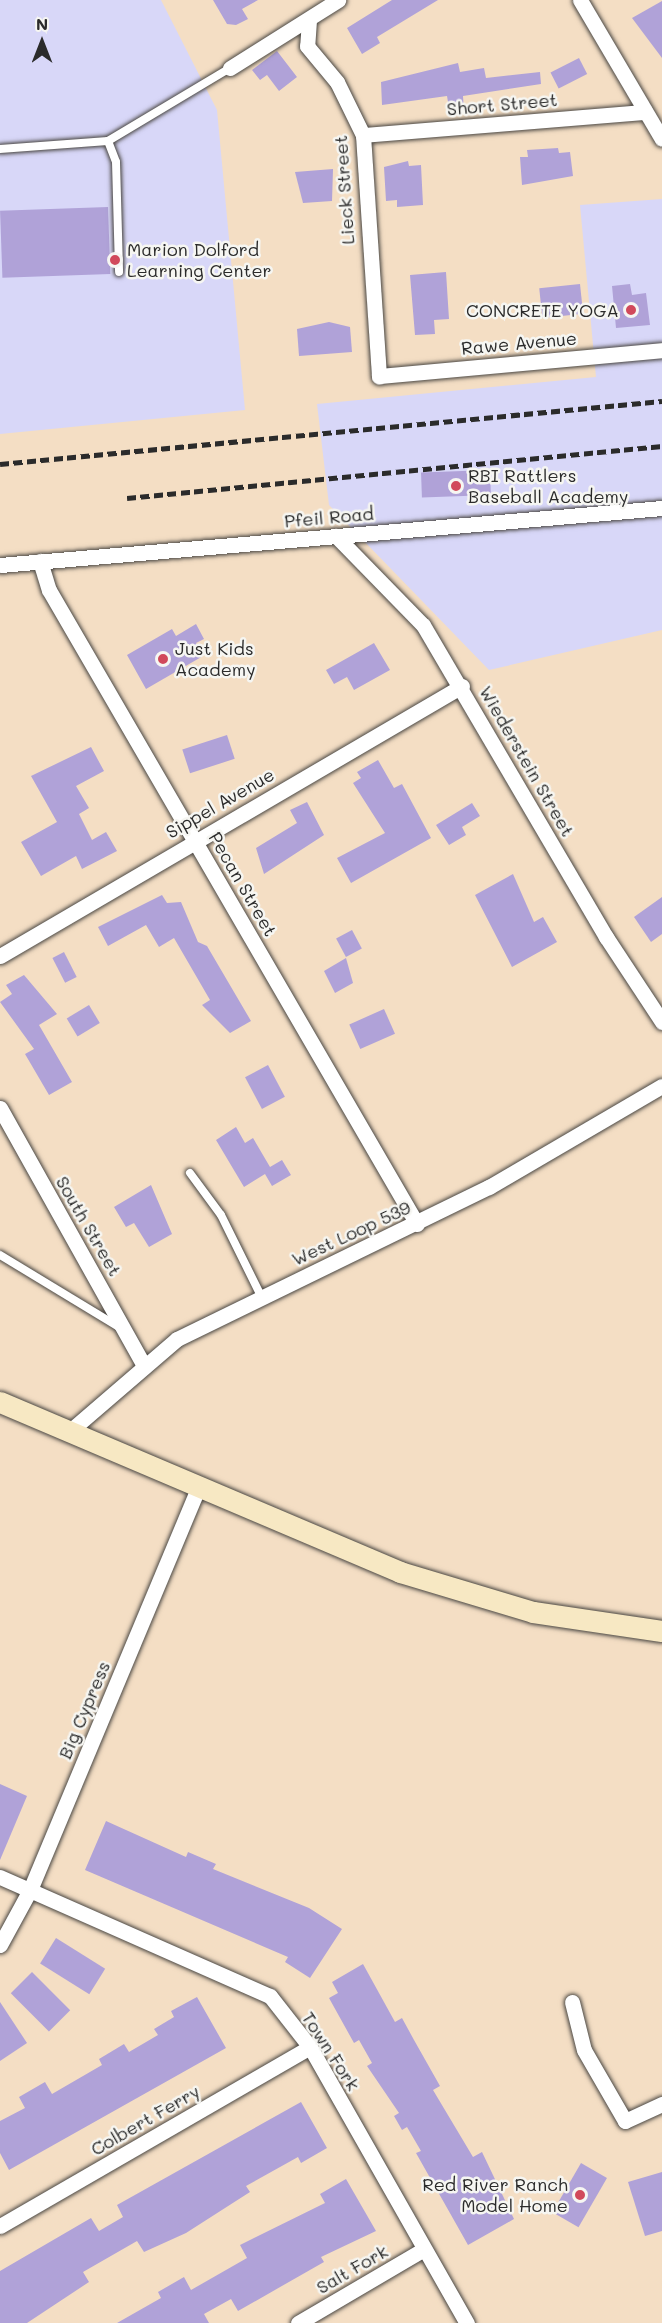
<!DOCTYPE html>
<style>
body{margin:0}
#map{position:relative;width:662px;height:2323px;overflow:hidden;background:#f4dec4;font-family:Mali,sans-serif}
div>[style]{position:absolute}
[style*='--x']{left:calc(var(--x)*1px);top:calc(var(--y)*1px);width:calc(var(--w)*1px);rotate:calc(var(--a)*1deg)}
.built>*{inset:0;background:#d8d7f8}
.building>*{inset:0;background:#b0a2d8;transform-origin:0 0}
.roads{filter:drop-shadow(0 0 2px #494642) drop-shadow(0 0 2px #494642)}
.lane>*{height:8px;margin:-4px;padding:0 4px;transform-origin:4px;border-radius:4px;background:#fff}
.street>*{height:15px;margin:-7.5px;padding:0 7.5px;transform-origin:7.5px;border-radius:7.5px;background:#fff}
.secondary>*{height:21px;margin:-10.5px;padding:0 10.5px;transform-origin:10.5px;border-radius:10.5px;background:#f7e8c3}
.rail>*{height:4.5px;margin-top:-2.25px;transform-origin:0;background:repeating-linear-gradient(90deg,#2b2b2b 0 9px,transparent 0 13.5px)}
.dots>*{width:16px;height:16px;translate:-50% -50%;box-sizing:border-box;border:3px solid #f6f6f2;border-radius:50%}
span{translate:-50% -50%;white-space:nowrap;text-align:center;line-height:1.15;-webkit-text-stroke:5px #f6f6f2;paint-order:stroke}
.street-label{font-size:18px;color:#2b2b2b}
.poi-label{font-size:18px;color:#2b2b2b}
.left{translate:0 -50%;text-align:left}
.right{translate:-100% -50%;text-align:right}
.north{position:absolute;left:12px;top:12px;width:60px;height:60px;-webkit-text-stroke:4px #f6f6f2;paint-order:stroke;rotate:0deg;font-size:16px;font-weight:700;line-height:24px;text-align:center;color:#2b2b2b}
.north::after{content:'';display:block;margin:auto;width:21px;height:27px;background:#2b2b2b;clip-path:polygon(50% 0,100% 100%,50% 72%,0 100%)}
</style>
<div id="map">
<div class="built">
<div style="clip-path:polygon(0 0,161px 0,217px 110px,245px 410px,0 434px)"></div>
<div style="clip-path:polygon(662px 199px,662px 630px,489px 670px,329px 505px,317px 404px,596px 377px,580px 205px)"></div>
</div>
<div class="building">
<div style="clip-path:polygon(213px 0,258px 0,242px 9px,248px 19px,236px 25px,227px 24px)"></div>
<div style="clip-path:polygon(392px 0,438px 0,377px 37px,380px 43px,362px 54px,347px 28px)"></div>
<div style="clip-path:polygon(662px 1px,662px 58px,632px 18px)"></div>
<div style="clip-path:polygon(277px 51px,297px 77px,279px 91px,267px 75px,260px 80px,252px 70px)"></div>
<div style="left:579px;top:58px;width:18px;height:32px;rotate:63deg"></div>
<div style="clip-path:polygon(458px 63px,460px 72px,484px 68px,486px 78px,540px 72px,541px 84px,463px 96px,464px 112px,450px 114px,447px 96px,382px 105px,381px 82px)"></div>
<div style="clip-path:polygon(558px 148px,559px 153px,570px 152px,573px 176px,522px 185px,520px 157px,528px 157px,527px 150px)"></div>
<div style="clip-path:polygon(408px 161px,409px 166px,421px 165px,423px 205px,397px 207px,397px 200px,386px 201px,384px 167px)"></div>
<div style="clip-path:polygon(333px 169px,332px 201px,303px 203px,295px 172px)"></div>
<div style="left:108px;top:207px;width:67px;height:108px;rotate:88deg"></div>
<div style="clip-path:polygon(446px 272px,449px 319px,434px 320px,435px 334px,415px 335px,410px 275px)"></div>
<div style="left:580px;top:284px;width:30px;height:41px;rotate:84deg"></div>
<div style="clip-path:polygon(630px 284px,632px 295px,646px 293px,650px 325px,616px 328px,612px 286px)"></div>
<div style="clip-path:polygon(329px 322px,350px 327px,352px 352px,299px 356px,297px 329px)"></div>
<div style="left:490px;top:470px;width:25px;height:69px;rotate:88deg"></div>
<div style="clip-path:polygon(196px 624px,204px 639px,196px 643px,203px 656px,146px 689px,127px 655px,172px 629px,176px 636px)"></div>
<div style="clip-path:polygon(374px 643px,390px 670px,354px 690px,347px 677px,334px 684px,326px 670px)"></div>
<div style="left:227px;top:735px;width:25px;height:47px;rotate:72deg"></div>
<div style="clip-path:polygon(91px 747px,104px 771px,76px 786px,89px 808px,79px 814px,92px 840px,106px 832px,117px 851px,82px 869px,76px 856px,41px 876px,21px 842px,57px 822px,31px 776px)"></div>
<div style="clip-path:polygon(378px 760px,394px 788px,402px 784px,431px 838px,351px 883px,337px 858px,385px 833px,353px 783px,361px 778px,357px 772px)"></div>
<div style="clip-path:polygon(307px 802px,324px 835px,264px 874px,256px 848px,297px 823px,290px 810px)"></div>
<div style="clip-path:polygon(472px 803px,480px 816px,462px 827px,466px 835px,449px 845px,436px 825px)"></div>
<div style="clip-path:polygon(513px 874px,534px 922px,543px 917px,557px 942px,512px 967px,475px 895px)"></div>
<div style="clip-path:polygon(162px 895px,167px 903px,181px 902px,198px 942px,207px 946px,251px 1021px,230px 1033px,202px 1005px,210px 1000px,174px 938px,159px 947px,146px 925px,108px 946px,98px 927px)"></div>
<div style="clip-path:polygon(662px 897px,662px 934px,651px 942px,634px 917px)"></div>
<div style="left:352px;top:930px;width:21px;height:18px;rotate:62deg"></div>
<div style="left:64px;top:952px;width:28px;height:13px;rotate:63deg"></div>
<div style="clip-path:polygon(346px 958px,353px 983px,335px 993px,324px 971px)"></div>
<div style="clip-path:polygon(24px 975px,57px 1014px,39px 1025px,72px 1082px,49px 1095px,25px 1054px,34px 1049px,0 1002px,12px 994px,6px 985px)"></div>
<div style="left:89px;top:1005px;width:21px;height:26px;rotate:59deg"></div>
<div style="left:384px;top:1009px;width:27px;height:38px;rotate:66deg"></div>
<div style="left:268px;top:1065px;width:36px;height:26px;rotate:62deg"></div>
<div style="clip-path:polygon(236px 1127px,245px 1143px,253px 1138px,270px 1167px,282px 1160px,291px 1175px,272px 1186px,265px 1174px,244px 1187px,216px 1140px)"></div>
<div style="clip-path:polygon(151px 1185px,172px 1234px,149px 1247px,134px 1223px,126px 1227px,114px 1207px)"></div>
<div style="clip-path:polygon(0 1784px,27px 1796px,0 1860px)"></div>
<div style="clip-path:polygon(106px 1821px,186px 1857px,188px 1852px,216px 1864px,213px 1869px,309px 1908px,342px 1929px,310px 1978px,285px 1962px,288px 1957px,85px 1870px)"></div>
<div style="left:56px;top:1938px;width:58px;height:30px;rotate:32deg"></div>
<div style="clip-path:polygon(363px 1964px,395px 2022px,402px 2018px,414px 2040px,440px 2086px,433px 2090px,473px 2157px,482px 2152px,514px 2219px,468px 2245px,416px 2153px,421px 2151px,407px 2127px,402px 2130px,394px 2116px,399px 2113px,367px 2066px,372px 2063px,359px 2040px,354px 2043px,329px 1998px,338px 1993px,332px 1982px)"></div>
<div style="left:32px;top:1972px;width:54px;height:30px;rotate:45deg"></div>
<div style="clip-path:polygon(197px 1997px,226px 2048px,9px 2170px,0 2153px,0 2121px,25px 2108px,19px 2097px,45px 2082px,52px 2094px,102px 2065px,99px 2059px,124px 2044px,129px 2052px,158px 2035px,154px 2029px,174px 2017px,171px 2011px)"></div>
<div style="clip-path:polygon(0 2002px,27px 2043px,0 2061px)"></div>
<div style="clip-path:polygon(301px 2102px,327px 2148px,301px 2163px,298px 2157px,246px 2186px,250px 2192px,186px 2233px,144px 2252px,137px 2241px,83px 2272px,89px 2282px,27px 2323px,0 2323px,0 2271px,91px 2218px,99px 2231px,123px 2217px,117px 2205px)"></div>
<div style="left:581px;top:2163px;width:30px;height:57px;rotate:30deg"></div>
<div style="clip-path:polygon(662px 2172px,662px 2231px,645px 2236px,628px 2182px)"></div>
<div style="clip-path:polygon(346px 2179px,376px 2231px,321px 2257px,324px 2262px,238px 2311px,231px 2299px,204px 2314px,209px 2323px,117px 2323px,161px 2298px,158px 2292px,184px 2277px,191px 2290px,247px 2258px,240px 2245px,325px 2203px,320px 2194px)"></div>
</div>
<div class="roads">
<div class="lane">
<div style="--x:108;--y:141;--w:22;--a:69"></div>
<div style="--x:116;--y:162;--w:110;--a:88.4"></div>
<div style="--x:0;--y:149;--w:108;--a:-4.2"></div>
<div style="--x:108;--y:141;--w:142;--a:-30.9"></div>
<div style="--x:190;--y:1173;--w:52;--a:53.6"></div>
<div style="--x:221;--y:1215;--w:93;--a:63.7"></div>
<div style="--x:0;--y:1255;--w:139;--a:31.2"></div>
</div>
<div class="street">
<div style="--x:580;--y:0;--w:161;--a:59.5"></div>
<div style="--x:309;--y:20;--w:26;--a:94"></div>
<div style="--x:307;--y:46;--w:47;--a:50.2"></div>
<div style="--x:337;--y:82;--w:59;--a:63.9"></div>
<div style="--x:363;--y:135;--w:242;--a:86.2"></div>
<div style="--x:379;--y:376;--w:284;--a:-5.2"></div>
<div style="--x:230;--y:68;--w:128;--a:-32.2"></div>
<div style="--x:363;--y:135;--w:283;--a:-4.7"></div>
<div style="--x:336;--y:536;--w:124;--a:45.7"></div>
<div style="--x:423;--y:625;--w:362;--a:59.6"></div>
<div style="--x:606;--y:937;--w:102;--a:56.6"></div>
<div style="--x:40;--y:561;--w:30;--a:73"></div>
<div style="--x:49;--y:590;--w:733;--a:59.87"></div>
<div style="--x:0;--y:565;--w:664;--a:-4.92"></div>
<div style="--x:0;--y:956;--w:535;--a:-30.3"></div>
<div style="--x:0;--y:1108;--w:293;--a:60.8"></div>
<div style="--x:70;--y:1431;--w:141;--a:-40.7"></div>
<div style="--x:177;--y:1339;--w:347;--a:-26"></div>
<div style="--x:489;--y:1187;--w:200;--a:-30.3"></div>
<div style="--x:0;--y:1877;--w:295;--a:23.8"></div>
<div style="--x:270;--y:1996;--w:65;--a:51.9"></div>
<div style="--x:310;--y:2047;--w:318;--a:60.4"></div>
<div style="--x:0;--y:1945;--w:63;--a:-61.4"></div>
<div style="--x:30;--y:1890;--w:438;--a:-67.3"></div>
<div style="--x:572;--y:2002;--w:49;--a:76"></div>
<div style="--x:584;--y:2050;--w:82;--a:60"></div>
<div style="--x:625;--y:2121;--w:41;--a:-24.7"></div>
<div style="--x:0;--y:2226;--w:358;--a:-30"></div>
<div style="--x:298;--y:2323;--w:146;--a:-30.4"></div>
</div>
<div class="secondary">
<div style="--x:0;--y:1402;--w:435;--a:23"></div>
<div style="--x:400;--y:1572;--w:139;--a:16.7"></div>
<div style="--x:533;--y:1612;--w:130;--a:8.4"></div>
</div>
</div>
<div class="rail">
<div style="--x:0;--y:464;--w:665;--a:-5.44"></div>
<div style="--x:127;--y:498;--w:538;--a:-5.55"></div>
</div>
<div class="dots">
<div style="left:115px;top:260px;background:#d1495b"></div>
<div style="left:631px;top:310px;background:#d1495b"></div>
<div style="left:456px;top:486px;background:#d1495b"></div>
<div style="left:163px;top:659px;background:#d1495b"></div>
<div style="left:580px;top:2195px;background:#d1495b"></div>
</div>
<div class="street-label">
<span style="left:502px;top:104px;rotate:-5deg">Short Street</span>
<span style="left:344px;top:190px;rotate:-94deg">Lieck Street</span>
<span style="left:519px;top:343px;rotate:-5deg">Rawe Avenue</span>
<span style="left:329px;top:517px;rotate:-5deg">Pfeil Road</span>
<span style="left:527px;top:761px;rotate:60deg">Wiederstein Street</span>
<span style="left:220px;top:803px;rotate:-30deg">Sippel Avenue</span>
<span style="left:243px;top:884px;rotate:60deg">Pecan Street</span>
<span style="left:89px;top:1226px;rotate:60deg">South Street</span>
<span style="left:351px;top:1233px;rotate:-25deg">West Loop 539</span>
<span style="left:84px;top:1710px;rotate:-67deg">Big Cypress</span>
<span style="left:331px;top:2051px;rotate:57deg">Town Fork</span>
<span style="left:145px;top:2120px;rotate:-30deg">Colbert Ferry</span>
<span style="left:352px;top:2269px;rotate:-30deg">Salt Fork</span>
</div>
<div class="poi-label">
<span class="left" style="left:127px;top:260px">Marion Dolford<br>Learning Center</span>
<span class="right" style="left:619px;top:310px">CONCRETE YOGA</span>
<span class="left" style="left:468px;top:486px">RBI Rattlers<br>Baseball Academy</span>
<span class="left" style="left:175px;top:659px">Just Kids<br>Academy</span>
<span class="right" style="left:568px;top:2195px">Red River Ranch<br>Model Home</span>
</div>
<div class="north">N</div>
</div>
